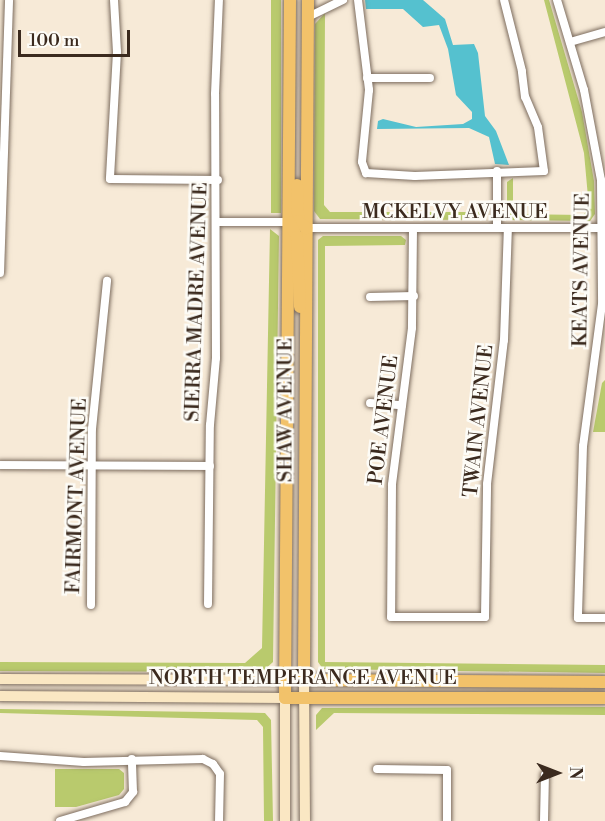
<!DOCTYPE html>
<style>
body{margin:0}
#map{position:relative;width:605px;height:821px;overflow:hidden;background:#f7ead7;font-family:"Libre Bodoni",serif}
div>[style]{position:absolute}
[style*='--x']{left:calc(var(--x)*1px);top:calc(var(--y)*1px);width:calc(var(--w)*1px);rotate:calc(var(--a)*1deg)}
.green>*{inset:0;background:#b9ca6d;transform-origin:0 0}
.water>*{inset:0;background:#55c1cf}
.roads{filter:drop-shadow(0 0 2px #7d6d5f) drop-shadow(0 0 2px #7d6d5f)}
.minor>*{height:8px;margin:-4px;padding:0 4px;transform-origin:4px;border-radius:4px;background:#fff}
.secondary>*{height:10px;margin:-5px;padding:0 5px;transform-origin:5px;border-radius:5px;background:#fae7c3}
.primary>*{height:12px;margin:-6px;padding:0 6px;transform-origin:6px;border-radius:6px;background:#f2c26a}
span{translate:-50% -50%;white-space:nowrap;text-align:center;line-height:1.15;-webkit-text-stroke:5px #fdfcf7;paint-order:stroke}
.street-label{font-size:20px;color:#3b2a1e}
.north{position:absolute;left:527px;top:743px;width:60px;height:60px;-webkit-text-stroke:4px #fdfcf7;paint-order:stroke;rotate:90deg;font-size:16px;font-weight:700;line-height:24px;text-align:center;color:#3b2a1e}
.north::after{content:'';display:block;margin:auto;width:21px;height:27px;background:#3b2a1e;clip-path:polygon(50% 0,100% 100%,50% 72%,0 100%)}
.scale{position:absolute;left:18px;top:30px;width:112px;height:27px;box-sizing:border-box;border:3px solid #3b2a1e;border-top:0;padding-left:8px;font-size:18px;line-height:21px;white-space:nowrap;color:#3b2a1e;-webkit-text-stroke:4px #fdfcf7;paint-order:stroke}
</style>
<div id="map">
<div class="green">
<div style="left:271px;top:0;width:10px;height:213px"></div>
<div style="clip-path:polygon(544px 0,549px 0,582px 112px,594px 181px,595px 214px,590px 221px,512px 220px,507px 214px,507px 182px,513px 178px,513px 214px,583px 215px,589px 208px,584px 153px)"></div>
<div style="clip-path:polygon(325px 13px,324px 205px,330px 212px,487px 212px,481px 220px,320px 219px,314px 211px,315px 24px)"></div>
<div style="clip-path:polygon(270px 229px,279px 236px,273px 662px,262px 672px,0 671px,0 662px,245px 663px,262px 648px)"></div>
<div style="clip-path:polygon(323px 236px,401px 236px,406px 240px,405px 245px,325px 246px,325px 662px,605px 665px,605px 673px,323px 669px,318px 662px,318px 240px)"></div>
<div style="clip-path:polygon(605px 380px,605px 432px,593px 432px,602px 383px)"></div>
<div style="clip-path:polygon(605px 707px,605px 715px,334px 713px,316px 730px,316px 715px,322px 708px)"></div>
<div style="clip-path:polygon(0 709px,265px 713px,271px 720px,273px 821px,264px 821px,263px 727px,257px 720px,0 713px)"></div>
<div style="clip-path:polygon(55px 769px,119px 769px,124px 773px,124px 789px,119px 795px,76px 807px,55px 807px)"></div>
</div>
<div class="water">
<div style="clip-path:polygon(365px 0,423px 0,445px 19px,453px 45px,474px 44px,478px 53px,485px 116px,496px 131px,509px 165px,495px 164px,489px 137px,469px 128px,377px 129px,378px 121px,383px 119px,416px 127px,463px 124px,472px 119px,472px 112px,456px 95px,448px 49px,439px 25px,423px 27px,403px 9px,366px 9px)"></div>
</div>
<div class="roads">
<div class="minor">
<div style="--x:114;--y:0;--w:52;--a:86.7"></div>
<div style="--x:117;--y:52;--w:127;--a:93.2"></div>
<div style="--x:110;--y:179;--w:108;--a:0.5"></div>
<div style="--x:358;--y:0;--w:91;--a:83"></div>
<div style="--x:369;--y:90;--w:72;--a:95.6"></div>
<div style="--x:362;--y:162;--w:12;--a:70"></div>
<div style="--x:366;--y:173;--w:49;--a:3.5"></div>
<div style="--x:415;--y:176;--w:129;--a:-2.2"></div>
<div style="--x:544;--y:171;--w:44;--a:-97.8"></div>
<div style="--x:538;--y:127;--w:33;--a:-113"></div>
<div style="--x:525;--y:97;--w:26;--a:-97"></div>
<div style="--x:522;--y:71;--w:73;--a:-104.2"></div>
<div style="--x:557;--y:0;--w:94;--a:73.3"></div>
<div style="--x:584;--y:90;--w:92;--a:79.3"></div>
<div style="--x:601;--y:180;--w:124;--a:89.5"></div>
<div style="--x:602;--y:304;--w:143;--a:97.6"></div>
<div style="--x:583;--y:446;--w:172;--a:91.7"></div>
<div style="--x:578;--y:618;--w:27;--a:0"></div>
<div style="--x:308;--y:17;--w:39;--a:-26"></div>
<div style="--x:570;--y:42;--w:36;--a:-16"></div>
<div style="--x:367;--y:78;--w:63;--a:0"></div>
<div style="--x:497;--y:171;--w:57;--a:90"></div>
<div style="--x:217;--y:222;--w:71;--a:0"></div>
<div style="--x:306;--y:228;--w:297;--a:0"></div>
<div style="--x:413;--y:228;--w:100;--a:90.6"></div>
<div style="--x:412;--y:328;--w:158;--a:97.3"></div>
<div style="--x:392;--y:485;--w:132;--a:90.4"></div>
<div style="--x:391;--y:617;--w:94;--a:0"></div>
<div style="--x:485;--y:617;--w:133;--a:-89.1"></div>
<div style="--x:487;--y:484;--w:145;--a:-83.3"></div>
<div style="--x:504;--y:340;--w:112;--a:-88"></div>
<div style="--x:0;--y:273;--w:273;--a:-88.1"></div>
<div style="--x:370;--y:297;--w:44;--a:-1.3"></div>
<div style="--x:370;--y:403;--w:32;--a:4"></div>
<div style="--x:0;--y:465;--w:210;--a:0.3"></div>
<div style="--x:208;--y:604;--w:179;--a:-89.4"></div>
<div style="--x:210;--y:425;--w:67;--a:-84.9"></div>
<div style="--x:216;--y:358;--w:264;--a:-90.2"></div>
<div style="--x:215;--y:94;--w:94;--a:-87.6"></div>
<div style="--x:91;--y:605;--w:176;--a:-89.7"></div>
<div style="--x:92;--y:429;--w:149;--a:-84.2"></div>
<div style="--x:0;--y:756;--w:84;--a:4.1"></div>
<div style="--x:84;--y:762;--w:119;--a:-1.4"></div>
<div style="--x:203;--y:759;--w:11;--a:27"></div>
<div style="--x:213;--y:764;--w:12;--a:55"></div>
<div style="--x:220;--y:774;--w:47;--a:91.2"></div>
<div style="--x:377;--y:769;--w:70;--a:0.8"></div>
<div style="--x:447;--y:770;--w:51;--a:90"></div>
<div style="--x:60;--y:821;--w:68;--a:-16.3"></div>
<div style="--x:125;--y:802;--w:13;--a:-51"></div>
<div style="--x:133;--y:792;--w:33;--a:-92"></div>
<div style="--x:544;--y:821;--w:46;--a:-88.8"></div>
</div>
<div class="secondary">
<div style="--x:0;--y:679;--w:304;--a:0.2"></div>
<div style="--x:304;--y:680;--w:141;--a:89.6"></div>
<div style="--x:0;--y:696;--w:285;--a:0.4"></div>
<div style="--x:285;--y:698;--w:123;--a:90"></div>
</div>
<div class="primary">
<div style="--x:290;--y:0;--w:698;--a:90.41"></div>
<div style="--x:285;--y:698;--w:320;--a:0"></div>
<div style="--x:308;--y:0;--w:680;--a:90.34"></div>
<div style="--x:304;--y:680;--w:301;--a:0.4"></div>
<div style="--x:297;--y:185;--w:36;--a:88"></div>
<div style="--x:298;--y:221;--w:11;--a:41"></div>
<div style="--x:289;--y:222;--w:17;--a:62"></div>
<div style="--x:297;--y:237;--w:70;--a:87.5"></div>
</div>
</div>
<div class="street-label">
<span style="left:455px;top:212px">MCKELVY AVENUE</span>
<span style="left:582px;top:270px;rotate:-89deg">KEATS AVENUE</span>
<span style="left:197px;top:302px;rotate:-88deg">SIERRA MADRE AVENUE</span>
<span style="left:286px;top:410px;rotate:-90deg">SHAW AVENUE</span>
<span style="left:384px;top:420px;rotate:-83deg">POE AVENUE</span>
<span style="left:479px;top:421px;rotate:-84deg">TWAIN AVENUE</span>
<span style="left:77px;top:496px;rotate:-88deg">FAIRMONT AVENUE</span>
<span style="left:303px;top:678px">NORTH TEMPERANCE AVENUE</span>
</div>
<div class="north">N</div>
<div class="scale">100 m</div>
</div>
